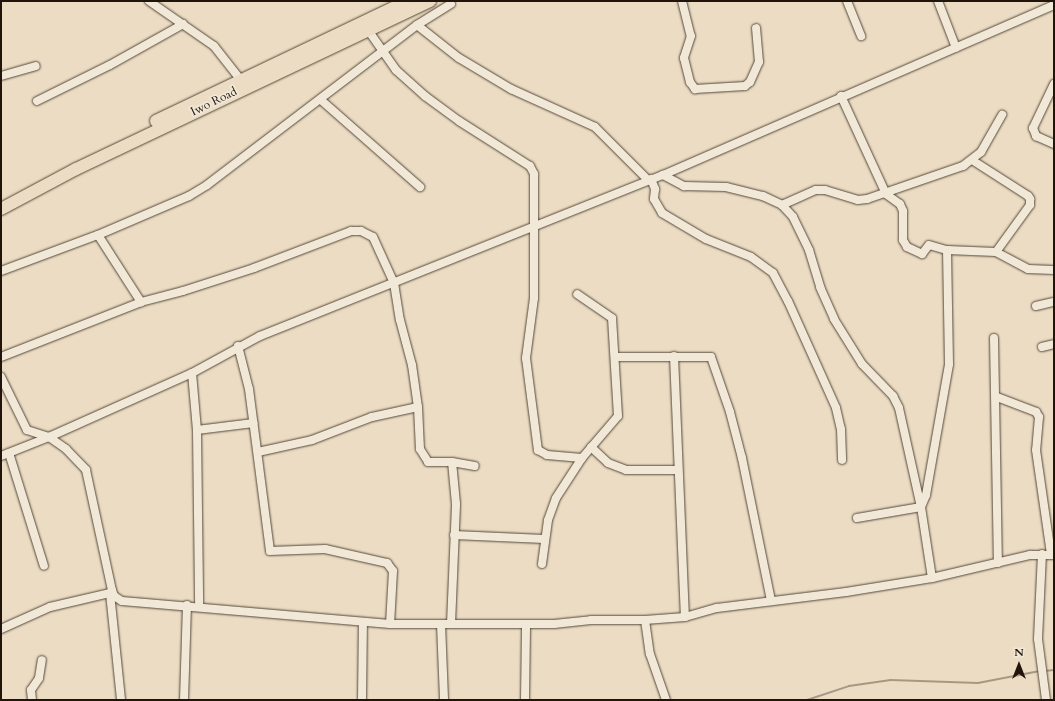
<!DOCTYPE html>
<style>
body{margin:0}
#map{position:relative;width:1055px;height:701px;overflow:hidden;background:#ebdcc3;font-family:Cardo,serif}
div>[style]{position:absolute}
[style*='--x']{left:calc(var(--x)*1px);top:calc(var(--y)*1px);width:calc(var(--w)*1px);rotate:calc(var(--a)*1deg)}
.stream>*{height:2px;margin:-1px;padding:0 1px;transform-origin:1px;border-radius:1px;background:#a69884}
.roads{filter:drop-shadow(0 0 1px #544739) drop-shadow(0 0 1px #544739)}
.street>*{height:8px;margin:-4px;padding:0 4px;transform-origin:4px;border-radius:4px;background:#f2e8d8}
.primary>*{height:12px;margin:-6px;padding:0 6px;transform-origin:6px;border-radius:6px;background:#ebdcc3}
span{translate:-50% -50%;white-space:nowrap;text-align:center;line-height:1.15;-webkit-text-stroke:3.5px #f2e8d8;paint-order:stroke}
.street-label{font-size:12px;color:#21150b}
.frame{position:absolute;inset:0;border:2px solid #21150b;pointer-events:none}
.north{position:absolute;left:999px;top:645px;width:40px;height:40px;-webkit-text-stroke:3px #f2e8d8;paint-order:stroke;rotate:0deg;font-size:11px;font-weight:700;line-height:16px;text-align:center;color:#21150b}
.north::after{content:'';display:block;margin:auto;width:14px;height:18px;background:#21150b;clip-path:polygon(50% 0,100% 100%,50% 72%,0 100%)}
</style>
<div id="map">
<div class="stream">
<div style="--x:1044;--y:671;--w:10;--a:-6"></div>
<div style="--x:807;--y:700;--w:44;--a:-18.4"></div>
<div style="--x:849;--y:686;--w:42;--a:-8.1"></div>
<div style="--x:891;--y:680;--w:87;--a:2"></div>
<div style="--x:978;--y:683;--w:63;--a:-11"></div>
</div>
<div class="roads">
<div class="street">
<div style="--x:149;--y:1;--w:79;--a:34.7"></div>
<div style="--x:214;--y:46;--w:42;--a:51.8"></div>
<div style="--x:682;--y:1;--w:36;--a:76"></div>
<div style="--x:691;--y:36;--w:23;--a:108"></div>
<div style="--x:684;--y:58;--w:25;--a:76"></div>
<div style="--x:690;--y:82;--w:9;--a:54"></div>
<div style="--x:695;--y:89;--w:50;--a:-3.4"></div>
<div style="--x:745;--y:86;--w:6;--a:-39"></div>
<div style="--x:750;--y:82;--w:22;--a:-66"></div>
<div style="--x:759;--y:62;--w:34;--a:-95"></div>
<div style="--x:847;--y:1;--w:38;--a:68"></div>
<div style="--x:938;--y:1;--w:50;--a:69"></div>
<div style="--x:417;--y:25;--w:53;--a:38.2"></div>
<div style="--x:459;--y:58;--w:61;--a:30.8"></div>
<div style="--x:511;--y:89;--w:92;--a:24.3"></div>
<div style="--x:595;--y:127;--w:75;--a:45"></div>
<div style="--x:368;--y:30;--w:49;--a:55"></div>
<div style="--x:396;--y:70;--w:39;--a:42"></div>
<div style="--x:425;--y:96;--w:42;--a:36.3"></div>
<div style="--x:459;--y:121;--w:84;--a:32.4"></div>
<div style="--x:530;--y:166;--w:9;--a:63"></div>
<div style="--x:534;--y:174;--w:124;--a:90"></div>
<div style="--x:534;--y:298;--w:61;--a:97.6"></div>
<div style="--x:526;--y:358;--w:93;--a:82.6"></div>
<div style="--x:538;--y:450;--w:10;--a:29"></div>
<div style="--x:547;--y:455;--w:35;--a:5"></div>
<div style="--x:1;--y:76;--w:36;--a:-16"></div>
<div style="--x:1054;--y:84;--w:49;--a:115.5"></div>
<div style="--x:1033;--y:128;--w:9;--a:69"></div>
<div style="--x:1036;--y:136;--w:20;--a:24"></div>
<div style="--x:841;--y:96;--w:108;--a:65.3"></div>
<div style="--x:886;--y:194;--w:17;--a:36"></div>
<div style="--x:900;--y:204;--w:8;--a:67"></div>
<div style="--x:903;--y:211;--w:29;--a:90"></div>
<div style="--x:903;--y:240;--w:8;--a:60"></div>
<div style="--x:907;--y:247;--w:17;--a:25"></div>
<div style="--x:922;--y:254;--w:11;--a:-52"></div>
<div style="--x:929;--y:245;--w:19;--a:16"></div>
<div style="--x:947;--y:250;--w:49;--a:2.3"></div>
<div style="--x:996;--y:252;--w:36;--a:28"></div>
<div style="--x:1028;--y:269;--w:26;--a:2"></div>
<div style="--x:321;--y:100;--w:132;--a:41.3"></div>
<div style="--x:37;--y:101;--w:81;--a:-26.3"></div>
<div style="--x:110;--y:65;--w:84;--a:-29.3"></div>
<div style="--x:972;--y:160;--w:67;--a:32.7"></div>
<div style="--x:1028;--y:196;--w:4;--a:56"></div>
<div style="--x:1030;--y:199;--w:6;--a:90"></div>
<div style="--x:1030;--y:205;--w:58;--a:125.9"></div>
<div style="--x:663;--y:175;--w:24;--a:28"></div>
<div style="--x:684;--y:186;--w:42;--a:1.4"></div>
<div style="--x:726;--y:187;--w:38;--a:14"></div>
<div style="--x:763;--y:196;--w:21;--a:25"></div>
<div style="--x:782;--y:205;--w:16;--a:47"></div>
<div style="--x:793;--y:217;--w:37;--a:64"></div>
<div style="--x:809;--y:250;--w:39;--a:73"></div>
<div style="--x:820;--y:287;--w:35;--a:66"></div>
<div style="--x:834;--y:319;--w:53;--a:58.1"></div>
<div style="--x:862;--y:364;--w:45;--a:45.9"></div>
<div style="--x:893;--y:396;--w:13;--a:63"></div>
<div style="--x:899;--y:408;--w:101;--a:77.5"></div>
<div style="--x:921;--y:507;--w:72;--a:81.2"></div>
<div style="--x:651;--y:179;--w:11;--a:68"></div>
<div style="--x:655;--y:189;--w:10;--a:96"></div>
<div style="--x:654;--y:199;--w:16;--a:60"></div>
<div style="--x:662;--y:213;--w:51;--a:30.6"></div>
<div style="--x:706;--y:239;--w:48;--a:21.8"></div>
<div style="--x:751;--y:257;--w:27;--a:36"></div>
<div style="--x:773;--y:273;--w:32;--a:62"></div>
<div style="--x:788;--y:301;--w:117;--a:65.8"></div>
<div style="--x:836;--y:408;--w:22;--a:77"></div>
<div style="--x:841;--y:429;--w:31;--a:88"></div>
<div style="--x:782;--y:205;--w:37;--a:-24"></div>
<div style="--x:816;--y:190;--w:9;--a:0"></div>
<div style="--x:825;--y:190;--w:34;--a:17"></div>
<div style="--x:858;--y:200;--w:9;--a:-6"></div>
<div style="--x:867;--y:199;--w:102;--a:-19"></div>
<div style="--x:963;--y:166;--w:23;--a:-38"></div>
<div style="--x:981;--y:152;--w:43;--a:-60.4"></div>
<div style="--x:98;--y:235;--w:80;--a:57.3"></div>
<div style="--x:1;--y:271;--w:103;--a:-20.4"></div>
<div style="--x:98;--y:235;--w:99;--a:-23.2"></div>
<div style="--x:189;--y:196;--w:21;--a:-31"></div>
<div style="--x:207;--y:185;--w:264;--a:-37.3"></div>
<div style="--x:417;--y:25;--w:40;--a:-32"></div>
<div style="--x:1036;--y:306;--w:18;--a:-13"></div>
<div style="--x:994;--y:338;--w:225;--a:89"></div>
<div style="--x:238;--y:346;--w:44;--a:75.7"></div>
<div style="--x:249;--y:389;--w:163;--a:82.6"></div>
<div style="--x:270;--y:551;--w:55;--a:-2.1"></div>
<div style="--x:325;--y:549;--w:64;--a:12.7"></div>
<div style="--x:387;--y:563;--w:10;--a:53"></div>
<div style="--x:393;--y:571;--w:53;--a:93.2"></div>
<div style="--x:1042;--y:347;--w:12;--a:-14"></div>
<div style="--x:674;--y:356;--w:261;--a:87.6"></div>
<div style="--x:1;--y:357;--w:150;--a:-21.4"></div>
<div style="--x:141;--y:302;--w:43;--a:-14.7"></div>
<div style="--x:183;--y:291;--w:75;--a:-17.9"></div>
<div style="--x:254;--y:268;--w:104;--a:-20.9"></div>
<div style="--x:351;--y:231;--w:10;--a:0"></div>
<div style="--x:361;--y:231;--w:13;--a:27"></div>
<div style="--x:373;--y:237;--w:51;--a:65.5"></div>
<div style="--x:394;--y:283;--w:37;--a:81"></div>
<div style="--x:400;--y:320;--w:47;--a:75.1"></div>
<div style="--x:412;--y:365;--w:42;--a:81.9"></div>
<div style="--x:418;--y:407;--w:42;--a:87.3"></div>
<div style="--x:420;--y:449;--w:15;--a:58"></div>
<div style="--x:428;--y:462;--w:24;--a:0"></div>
<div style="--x:452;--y:462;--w:23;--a:10"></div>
<div style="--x:615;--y:357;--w:96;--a:0"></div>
<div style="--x:711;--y:357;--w:58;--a:70.9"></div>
<div style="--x:730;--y:412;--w:48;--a:75.4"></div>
<div style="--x:742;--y:458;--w:146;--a:78.5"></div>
<div style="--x:192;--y:373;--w:57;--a:85"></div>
<div style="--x:197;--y:430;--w:175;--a:89.3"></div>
<div style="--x:1;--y:377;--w:59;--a:63.9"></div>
<div style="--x:27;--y:430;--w:23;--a:18"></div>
<div style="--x:49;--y:437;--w:21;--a:35"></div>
<div style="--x:66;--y:449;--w:29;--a:46"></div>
<div style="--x:86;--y:470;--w:123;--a:77.8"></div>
<div style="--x:112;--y:590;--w:6;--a:72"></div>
<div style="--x:114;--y:596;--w:9;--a:32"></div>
<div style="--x:122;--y:601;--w:269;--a:4.9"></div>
<div style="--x:390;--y:624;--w:164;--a:0"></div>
<div style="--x:554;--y:624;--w:37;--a:-6"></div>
<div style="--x:591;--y:620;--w:54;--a:0"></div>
<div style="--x:645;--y:620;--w:40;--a:-4.3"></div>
<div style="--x:685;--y:617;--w:33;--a:-16"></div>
<div style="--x:717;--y:608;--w:130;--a:-7.1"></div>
<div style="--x:846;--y:592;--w:87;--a:-9.2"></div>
<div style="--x:932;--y:578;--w:101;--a:-13.2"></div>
<div style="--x:1030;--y:555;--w:24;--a:0"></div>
<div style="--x:997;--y:397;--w:42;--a:21"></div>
<div style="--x:1036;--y:412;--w:6;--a:59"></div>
<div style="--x:1039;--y:417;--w:33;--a:95"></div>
<div style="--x:1036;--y:450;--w:105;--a:81.8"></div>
<div style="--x:197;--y:430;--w:57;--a:-7"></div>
<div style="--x:591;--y:447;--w:23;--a:43"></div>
<div style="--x:608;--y:463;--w:19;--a:21"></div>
<div style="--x:626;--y:470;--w:52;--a:0"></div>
<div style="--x:258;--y:452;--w:55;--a:-12.5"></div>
<div style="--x:312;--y:440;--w:64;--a:-21"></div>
<div style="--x:372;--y:417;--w:47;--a:-12.3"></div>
<div style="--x:9;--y:453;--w:118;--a:72.8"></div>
<div style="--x:1;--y:456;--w:52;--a:-21.6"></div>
<div style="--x:49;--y:437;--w:157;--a:-24.1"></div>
<div style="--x:192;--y:373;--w:77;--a:-28.6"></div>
<div style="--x:260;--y:336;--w:434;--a:-21.8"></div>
<div style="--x:663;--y:175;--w:426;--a:-23.5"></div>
<div style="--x:857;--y:518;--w:65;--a:-9.8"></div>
<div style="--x:921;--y:507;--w:13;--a:-67"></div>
<div style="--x:926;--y:495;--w:133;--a:-80"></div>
<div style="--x:949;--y:364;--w:114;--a:-91"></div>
<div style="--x:454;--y:535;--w:90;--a:2.5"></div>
<div style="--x:1042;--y:554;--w:85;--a:92.7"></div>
<div style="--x:1038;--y:639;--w:62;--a:82.5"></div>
<div style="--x:542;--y:564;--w:44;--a:-82.2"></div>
<div style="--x:548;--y:520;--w:23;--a:-70"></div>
<div style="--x:556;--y:498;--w:48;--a:-57"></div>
<div style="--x:582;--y:458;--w:55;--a:-49.4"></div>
<div style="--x:618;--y:416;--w:98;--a:-93.5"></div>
<div style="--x:612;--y:318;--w:42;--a:-145.6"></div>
<div style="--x:110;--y:593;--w:108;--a:84.1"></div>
<div style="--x:645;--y:620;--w:34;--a:82"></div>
<div style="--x:650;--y:654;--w:49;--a:70.8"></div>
<div style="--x:441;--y:624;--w:76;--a:87.7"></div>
<div style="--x:451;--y:624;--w:120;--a:-87.6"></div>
<div style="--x:456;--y:504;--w:42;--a:-95.4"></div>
<div style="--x:1;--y:629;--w:54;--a:-24.2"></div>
<div style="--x:50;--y:607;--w:62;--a:-13.1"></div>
<div style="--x:110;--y:593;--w:5;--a:37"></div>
<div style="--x:32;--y:700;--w:10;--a:-96"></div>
<div style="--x:31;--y:690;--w:14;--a:-56"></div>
<div style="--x:39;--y:678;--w:18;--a:-81"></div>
<div style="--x:184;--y:700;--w:95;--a:-88.2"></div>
<div style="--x:362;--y:700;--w:78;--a:-89.3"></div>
<div style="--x:525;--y:700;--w:76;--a:-89.2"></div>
</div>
<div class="primary">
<div style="--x:156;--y:121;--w:279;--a:-25.5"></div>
<div style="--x:1;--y:209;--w:85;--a:-28.1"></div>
<div style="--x:76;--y:169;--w:392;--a:-25.4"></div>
</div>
</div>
<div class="street-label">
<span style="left:214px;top:102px;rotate:-26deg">Iwo Road</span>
</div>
<div class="frame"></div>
<div class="north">N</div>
</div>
